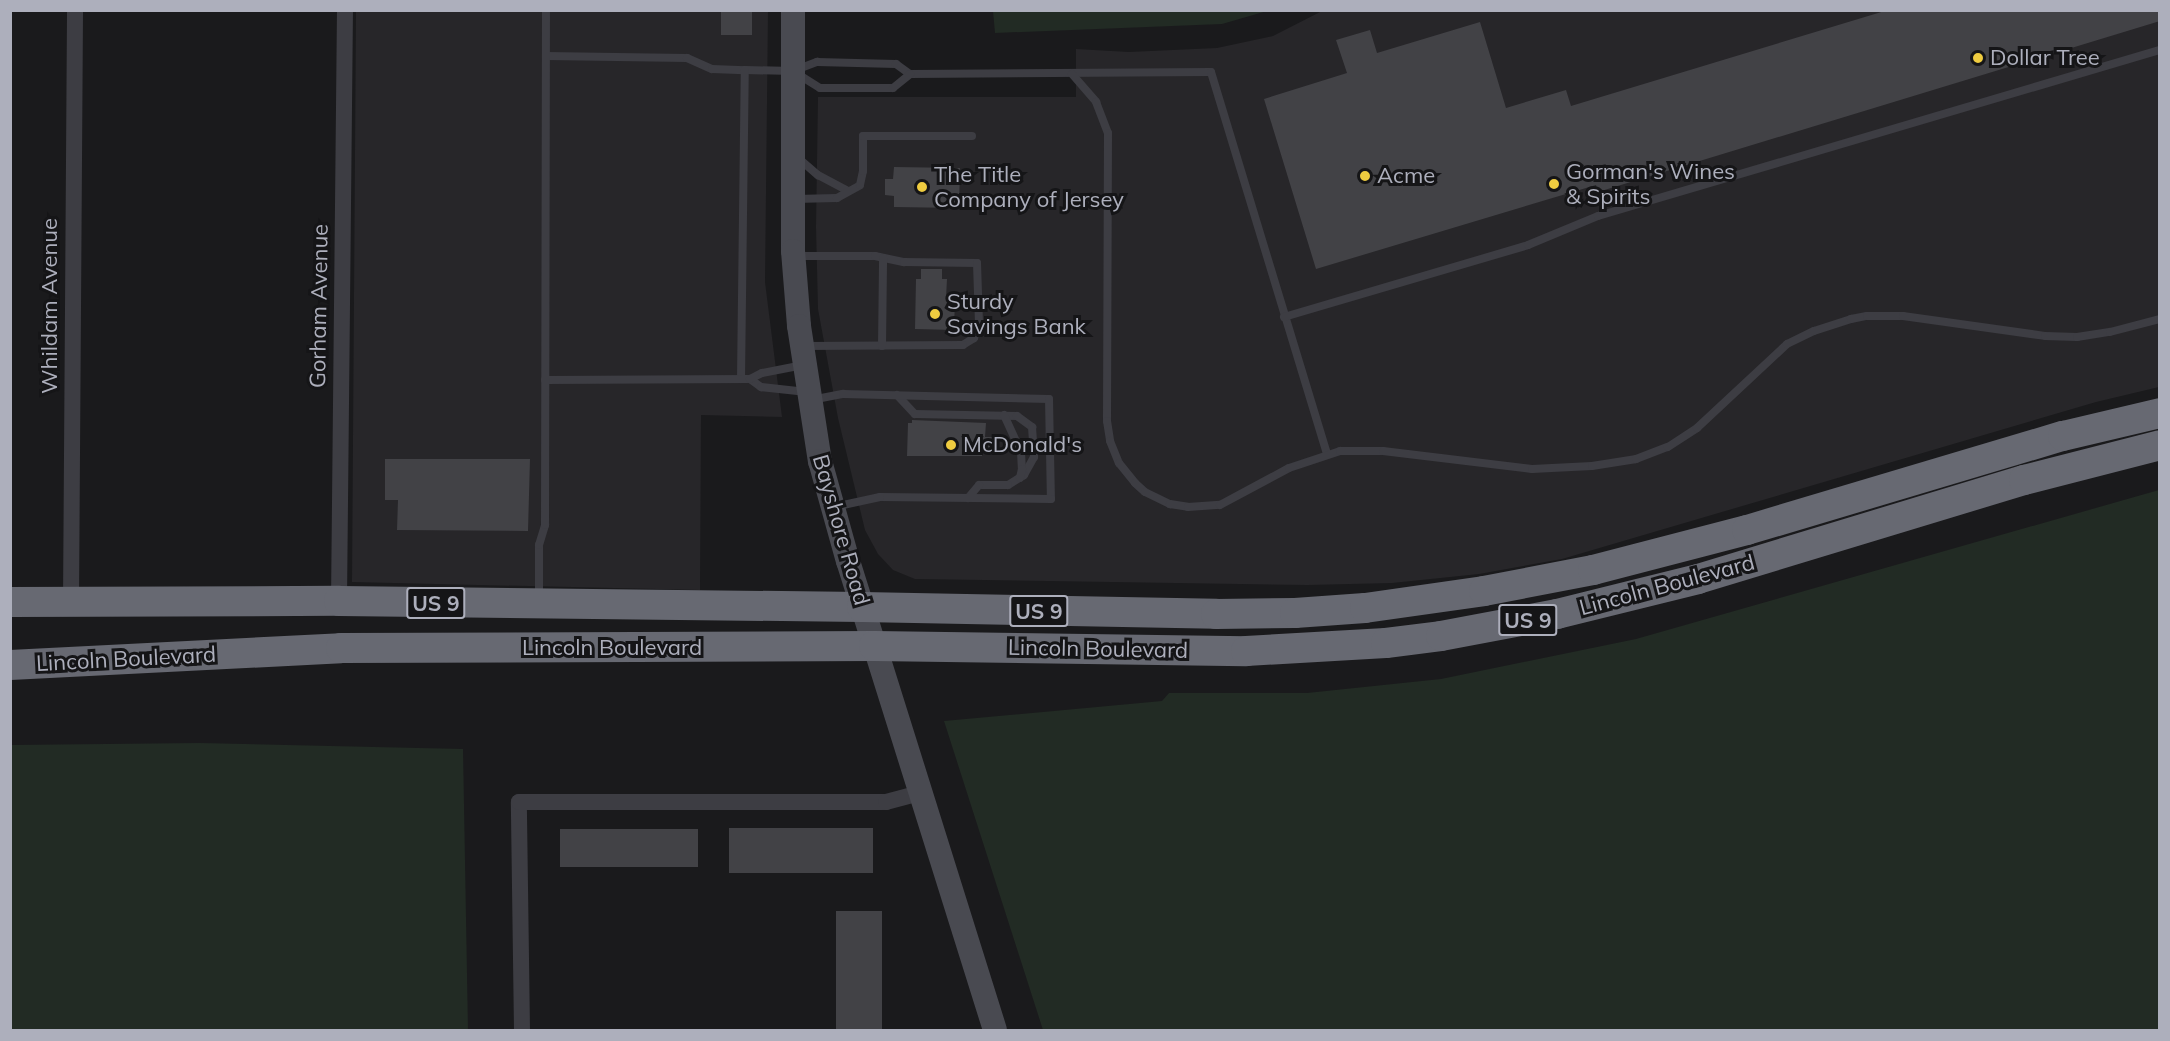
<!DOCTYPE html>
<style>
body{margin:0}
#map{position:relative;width:2170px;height:1041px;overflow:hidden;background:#1a1a1c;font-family:Mulish,sans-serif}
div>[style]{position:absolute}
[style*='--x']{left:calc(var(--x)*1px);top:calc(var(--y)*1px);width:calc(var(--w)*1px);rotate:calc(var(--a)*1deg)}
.built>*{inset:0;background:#272629}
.green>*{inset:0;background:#222b24}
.building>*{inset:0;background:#424246;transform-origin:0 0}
.lane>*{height:8px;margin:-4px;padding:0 4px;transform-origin:4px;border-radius:4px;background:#3d3d43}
.street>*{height:16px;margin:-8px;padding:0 8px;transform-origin:8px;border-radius:8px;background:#3d3d43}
.secondary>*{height:24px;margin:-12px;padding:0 12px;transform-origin:12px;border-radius:12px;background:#494a51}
.highway>*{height:30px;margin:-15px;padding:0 15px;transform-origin:15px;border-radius:15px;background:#676972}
.dots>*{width:16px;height:16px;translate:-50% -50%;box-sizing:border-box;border:3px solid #151517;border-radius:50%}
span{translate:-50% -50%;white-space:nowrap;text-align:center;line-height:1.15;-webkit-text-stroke:6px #151517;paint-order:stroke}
.shield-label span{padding:2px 4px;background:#151517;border:2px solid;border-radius:4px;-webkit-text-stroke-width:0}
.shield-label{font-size:21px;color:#adafbc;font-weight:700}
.poi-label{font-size:22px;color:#adafbc}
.left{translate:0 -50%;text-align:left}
.street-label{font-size:22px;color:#adafbc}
.frame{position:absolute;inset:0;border:12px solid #adafbc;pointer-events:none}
</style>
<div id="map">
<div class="built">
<div style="clip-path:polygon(356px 11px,768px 11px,765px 282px,782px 417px,701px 415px,700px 590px,352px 582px)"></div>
<div style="clip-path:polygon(1322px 11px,2159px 11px,2159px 387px,2096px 402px,1562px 559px,1479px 574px,1392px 583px,1308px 585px,915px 579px,893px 570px,878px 554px,865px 530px,838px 418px,818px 309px,816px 227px,818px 97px,1076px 97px,1076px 49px,1129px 52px,1217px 48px,1273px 36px)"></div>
</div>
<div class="green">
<div style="clip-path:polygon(993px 11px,993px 10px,1267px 11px,1222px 24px,995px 33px)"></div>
<div style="clip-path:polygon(2159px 490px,2159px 1030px,1043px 1030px,944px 721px,1162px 701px,1169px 693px,1307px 693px,1441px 679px,1636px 639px)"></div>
<div style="clip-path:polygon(200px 743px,463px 749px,468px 1030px,11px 1030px,11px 745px)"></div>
</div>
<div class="building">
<div style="left:721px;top:10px;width:31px;height:25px"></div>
<div style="clip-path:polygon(1888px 10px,2160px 10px,2160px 21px,1598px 192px,1596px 185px,1316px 269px,1264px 99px,1347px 73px,1336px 40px,1370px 30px,1377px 53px,1480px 22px,1506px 108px,1566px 90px,1571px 106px)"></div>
<div style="clip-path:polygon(894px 167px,960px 168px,959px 208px,894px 207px,894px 196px,885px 195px,885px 179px,893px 179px)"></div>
<div style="clip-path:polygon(921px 269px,942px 269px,942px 279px,947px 279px,946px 298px,955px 298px,954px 330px,915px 329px,916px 279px,921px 279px)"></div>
<div style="clip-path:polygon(912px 420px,986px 423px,985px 437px,996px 437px,995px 453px,982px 452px,982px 456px,907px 456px,908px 423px,912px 423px)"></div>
<div style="clip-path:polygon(385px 459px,530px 459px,528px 531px,397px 530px,398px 500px,385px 500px)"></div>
<div style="left:729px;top:828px;width:144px;height:45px"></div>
<div style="left:560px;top:829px;width:138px;height:38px"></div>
<div style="left:836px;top:911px;width:46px;height:119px"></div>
</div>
<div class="lane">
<div style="--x:546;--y:56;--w:141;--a:0.8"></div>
<div style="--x:687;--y:58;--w:27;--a:24"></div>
<div style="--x:712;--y:69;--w:33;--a:2"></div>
<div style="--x:745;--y:70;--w:48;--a:1.2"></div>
<div style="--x:793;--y:71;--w:26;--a:-21"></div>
<div style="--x:817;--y:62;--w:79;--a:1.5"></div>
<div style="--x:896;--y:64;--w:17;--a:36"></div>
<div style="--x:910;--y:74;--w:301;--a:-0.4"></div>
<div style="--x:1211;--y:72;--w:400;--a:73.1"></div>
<div style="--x:796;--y:73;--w:28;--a:32"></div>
<div style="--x:820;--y:88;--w:73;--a:0"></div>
<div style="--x:893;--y:88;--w:22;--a:-39"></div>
<div style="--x:1072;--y:74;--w:37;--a:49"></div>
<div style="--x:1096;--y:102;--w:33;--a:69"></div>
<div style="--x:1108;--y:133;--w:288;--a:90.2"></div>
<div style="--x:1107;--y:421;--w:20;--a:81"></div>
<div style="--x:1110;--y:441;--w:24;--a:68"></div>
<div style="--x:1119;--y:463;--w:26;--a:51"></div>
<div style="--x:1135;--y:483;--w:13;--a:42"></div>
<div style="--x:1145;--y:492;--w:28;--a:26"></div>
<div style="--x:1170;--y:504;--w:18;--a:9"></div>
<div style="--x:1188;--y:507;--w:32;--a:-4"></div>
<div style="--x:1220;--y:505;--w:78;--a:-28.2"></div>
<div style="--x:1289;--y:468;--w:54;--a:-18.4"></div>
<div style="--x:1340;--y:451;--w:43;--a:0"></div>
<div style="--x:1383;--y:451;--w:150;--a:6.9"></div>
<div style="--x:1532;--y:469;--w:60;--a:-2.9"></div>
<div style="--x:1592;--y:466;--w:45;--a:-9"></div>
<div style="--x:1636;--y:459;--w:34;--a:-21"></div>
<div style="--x:1668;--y:447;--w:35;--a:-33"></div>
<div style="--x:1697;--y:428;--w:123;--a:-43"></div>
<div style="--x:1787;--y:344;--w:30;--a:-26"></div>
<div style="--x:1814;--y:331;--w:39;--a:-18"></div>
<div style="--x:1851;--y:319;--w:16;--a:-11"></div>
<div style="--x:1867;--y:316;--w:36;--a:0"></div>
<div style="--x:1903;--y:316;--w:143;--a:8"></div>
<div style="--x:2045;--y:336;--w:32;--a:2"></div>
<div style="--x:2077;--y:337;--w:33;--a:-9"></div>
<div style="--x:2110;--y:332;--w:52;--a:-14.6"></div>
<div style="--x:797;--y:157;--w:28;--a:41"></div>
<div style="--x:818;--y:175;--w:32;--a:28"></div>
<div style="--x:795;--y:199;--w:42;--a:-1.4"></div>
<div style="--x:837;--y:198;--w:26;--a:-29"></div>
<div style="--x:860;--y:185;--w:14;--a:-78"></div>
<div style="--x:863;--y:171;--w:35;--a:-90"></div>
<div style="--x:863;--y:136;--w:109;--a:0"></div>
<div style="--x:794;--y:256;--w:81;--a:0"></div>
<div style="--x:875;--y:256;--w:30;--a:12"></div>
<div style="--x:904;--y:262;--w:73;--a:0.8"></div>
<div style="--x:977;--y:263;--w:61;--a:88.1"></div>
<div style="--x:979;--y:324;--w:15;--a:110"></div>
<div style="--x:974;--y:338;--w:13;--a:148"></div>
<div style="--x:963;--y:345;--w:158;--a:179.6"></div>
<div style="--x:1284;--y:317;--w:254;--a:-16.4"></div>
<div style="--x:1528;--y:245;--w:76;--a:-22.5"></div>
<div style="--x:1598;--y:216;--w:586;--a:-16.46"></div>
<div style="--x:882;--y:346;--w:88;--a:-89.3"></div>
<div style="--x:741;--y:379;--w:309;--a:-89.3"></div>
<div style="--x:750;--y:379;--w:14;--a:36"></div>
<div style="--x:761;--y:387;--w:46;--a:6.2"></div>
<div style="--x:545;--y:380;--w:205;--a:-0.3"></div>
<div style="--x:750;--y:379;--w:13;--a:-27"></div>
<div style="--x:762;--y:373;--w:42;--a:-11"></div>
<div style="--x:897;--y:395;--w:26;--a:47"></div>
<div style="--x:915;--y:414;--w:102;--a:1.1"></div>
<div style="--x:1017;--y:416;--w:19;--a:36"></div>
<div style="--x:1032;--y:427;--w:30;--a:86"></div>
<div style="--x:1034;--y:457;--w:21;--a:119"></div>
<div style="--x:1024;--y:475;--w:19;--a:148"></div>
<div style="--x:1008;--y:485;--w:29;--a:180"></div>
<div style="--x:979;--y:485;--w:17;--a:130"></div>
<div style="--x:811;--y:400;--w:33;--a:-11"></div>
<div style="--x:843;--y:394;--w:206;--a:1.4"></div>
<div style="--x:1049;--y:399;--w:100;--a:88.9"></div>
<div style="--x:1051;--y:499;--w:171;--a:-179.3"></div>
<div style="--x:880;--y:497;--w:47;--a:167.7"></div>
<div style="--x:1004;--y:415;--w:41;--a:65.3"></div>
<div style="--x:1021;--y:452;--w:17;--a:87"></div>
<div style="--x:1022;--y:469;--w:9;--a:103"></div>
<div style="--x:539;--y:597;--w:52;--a:-90"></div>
<div style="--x:539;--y:545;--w:21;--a:-73"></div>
<div style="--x:545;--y:525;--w:515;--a:-89.89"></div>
</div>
<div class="street">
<div style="--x:339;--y:601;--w:591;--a:-89.42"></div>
<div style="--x:71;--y:602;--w:592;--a:-89.61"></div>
<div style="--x:522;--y:1030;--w:228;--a:-90.8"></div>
<div style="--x:519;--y:802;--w:367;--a:0"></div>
<div style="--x:886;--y:802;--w:35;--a:-15"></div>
</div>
<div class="secondary">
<div style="--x:793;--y:10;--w:241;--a:90"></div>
<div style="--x:793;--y:251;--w:75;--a:85.4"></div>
<div style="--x:799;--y:326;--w:137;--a:81.2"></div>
<div style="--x:820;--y:461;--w:104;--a:74.4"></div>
<div style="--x:848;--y:561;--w:491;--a:72.6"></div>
</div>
<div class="highway">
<div style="--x:10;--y:602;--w:329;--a:-0.2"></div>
<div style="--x:339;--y:601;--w:523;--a:0.66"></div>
<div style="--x:862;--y:607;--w:354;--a:1.1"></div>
<div style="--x:1216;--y:614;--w:79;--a:-0.7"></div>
<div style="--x:1295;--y:613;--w:70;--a:-4.1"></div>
<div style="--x:1365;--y:608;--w:120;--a:-8.1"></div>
<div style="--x:1484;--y:591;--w:111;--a:-10.9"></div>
<div style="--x:1593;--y:570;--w:159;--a:-14.6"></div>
<div style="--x:1747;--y:530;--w:330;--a:-16.6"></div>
<div style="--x:2063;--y:436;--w:100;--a:-13.3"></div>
<div style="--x:10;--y:665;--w:331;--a:-2.9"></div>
<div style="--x:341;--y:648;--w:533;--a:-0.21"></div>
<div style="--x:874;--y:646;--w:372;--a:0.8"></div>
<div style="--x:1246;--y:651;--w:140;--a:-3.3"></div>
<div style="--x:1386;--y:643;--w:55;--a:-7.3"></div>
<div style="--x:1441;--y:636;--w:118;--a:-10.7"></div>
<div style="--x:1557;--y:614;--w:145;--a:-13.9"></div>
<div style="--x:1698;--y:579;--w:341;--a:-16.9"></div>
<div style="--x:2024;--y:480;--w:140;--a:-14.4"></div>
</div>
<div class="dots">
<div style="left:1978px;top:58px;background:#efcc40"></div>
<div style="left:1365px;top:176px;background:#efcc40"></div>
<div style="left:1554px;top:184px;background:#efcc40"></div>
<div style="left:922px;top:187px;background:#efcc40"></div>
<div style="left:935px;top:314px;background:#efcc40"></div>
<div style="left:951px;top:445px;background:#efcc40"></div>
</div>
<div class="shield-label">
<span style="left:436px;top:603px">US 9</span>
<span style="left:1039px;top:611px">US 9</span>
<span style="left:1528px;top:620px">US 9</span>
</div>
<div class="poi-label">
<span class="left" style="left:1990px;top:58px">Dollar Tree</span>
<span class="left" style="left:1566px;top:184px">Gorman's Wines<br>&amp; Spirits</span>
<span class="left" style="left:934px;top:187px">The Title<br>Company of Jersey</span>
<span class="left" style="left:1377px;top:176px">Acme</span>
<span class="left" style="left:947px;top:314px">Sturdy<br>Savings Bank</span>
<span class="left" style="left:963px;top:445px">McDonald's</span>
</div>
<div class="street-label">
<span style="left:50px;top:306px;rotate:-90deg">Whildam Avenue</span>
<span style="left:319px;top:306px;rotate:-89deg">Gorham Avenue</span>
<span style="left:841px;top:530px;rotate:74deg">Bayshore Road</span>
<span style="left:1667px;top:585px;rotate:-15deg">Lincoln Boulevard</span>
<span style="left:612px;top:648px">Lincoln Boulevard</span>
<span style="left:1098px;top:649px;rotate:1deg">Lincoln Boulevard</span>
<span style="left:126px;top:659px;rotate:-3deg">Lincoln Boulevard</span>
</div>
<div class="frame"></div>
</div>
